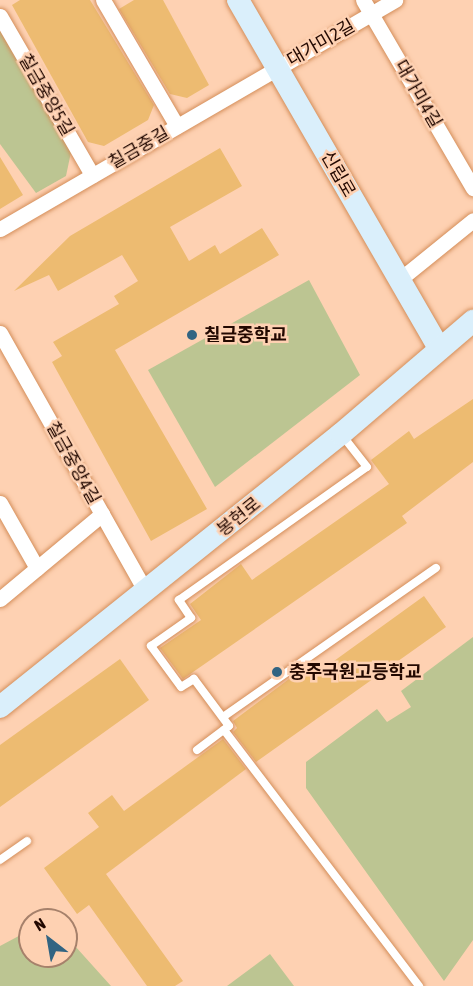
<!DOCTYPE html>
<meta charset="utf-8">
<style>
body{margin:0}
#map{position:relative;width:473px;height:986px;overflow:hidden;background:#fed1b2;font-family:"Asap Condensed","Noto Sans KR",sans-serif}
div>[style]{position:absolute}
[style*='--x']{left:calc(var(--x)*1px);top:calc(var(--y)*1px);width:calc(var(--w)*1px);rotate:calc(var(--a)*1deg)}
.green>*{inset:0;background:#bcc592}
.building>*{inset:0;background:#edbb71}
.roads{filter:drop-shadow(0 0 2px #d48e5a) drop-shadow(0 0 2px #d48e5a)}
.lane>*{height:8px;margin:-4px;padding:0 4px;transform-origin:4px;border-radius:4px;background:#fff}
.street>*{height:15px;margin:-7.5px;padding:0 7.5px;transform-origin:7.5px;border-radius:7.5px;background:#fff}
.secondary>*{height:22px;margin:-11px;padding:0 11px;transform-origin:11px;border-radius:11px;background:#daeffb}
.dots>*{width:16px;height:16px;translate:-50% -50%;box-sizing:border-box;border:3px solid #fed1b2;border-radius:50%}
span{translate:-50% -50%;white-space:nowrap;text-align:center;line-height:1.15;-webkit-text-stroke:5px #fed1b2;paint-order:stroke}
.street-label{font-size:18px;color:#220800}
.poi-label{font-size:18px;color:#220800;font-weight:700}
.left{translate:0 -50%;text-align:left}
.north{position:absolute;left:18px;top:908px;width:60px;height:60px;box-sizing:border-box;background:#fed1b2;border:2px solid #a6816b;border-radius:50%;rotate:329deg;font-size:16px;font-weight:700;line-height:24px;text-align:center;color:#220800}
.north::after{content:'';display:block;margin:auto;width:21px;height:27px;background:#326482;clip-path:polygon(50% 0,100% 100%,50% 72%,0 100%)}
</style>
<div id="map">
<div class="green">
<div style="clip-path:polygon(0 31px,71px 152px,66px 176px,36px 193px,0 144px)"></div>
<div style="clip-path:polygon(309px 280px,360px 375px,215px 487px,148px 370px)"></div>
<div style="clip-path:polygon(473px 637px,473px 940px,444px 981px,306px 788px,306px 762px,377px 709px,387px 722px,411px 707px,401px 691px)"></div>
<div style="clip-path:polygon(30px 930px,30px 956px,66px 956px,66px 936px,111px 986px,0 986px,0 946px)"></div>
<div style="clip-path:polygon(270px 954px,294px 986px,227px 986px)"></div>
</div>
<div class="building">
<div style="clip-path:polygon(20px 0,90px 0,154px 105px,148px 120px,104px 146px,88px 142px,12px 5px)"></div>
<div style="clip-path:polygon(134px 0,163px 0,209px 85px,187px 98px,170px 94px,119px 9px)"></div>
<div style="clip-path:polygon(220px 148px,242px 186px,170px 227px,189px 261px,215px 245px,220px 254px,262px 228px,279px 255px,115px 350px,207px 509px,151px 541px,52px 362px,62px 356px,53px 342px,119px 304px,114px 296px,138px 281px,122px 255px,58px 291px,49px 275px,14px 291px,70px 236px)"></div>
<div style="clip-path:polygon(0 157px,23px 195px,0 209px)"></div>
<div style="clip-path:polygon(473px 399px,473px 462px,402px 516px,407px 523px,183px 679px,160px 648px,201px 620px,190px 604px,241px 564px,252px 580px,389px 484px,371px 460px,409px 431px,414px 439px)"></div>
<div style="clip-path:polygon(424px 596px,446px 627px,256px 762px,233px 732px,237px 728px,233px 721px,309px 664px,316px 674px)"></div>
<div style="clip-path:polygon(120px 659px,149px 700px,0 807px,0 745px)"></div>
<div style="clip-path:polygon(223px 739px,246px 769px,106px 874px,183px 981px,175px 986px,147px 986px,89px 905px,77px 914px,44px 868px,99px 827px,88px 813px,112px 795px,124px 811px)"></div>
</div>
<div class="roads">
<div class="lane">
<div style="--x:223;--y:717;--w:260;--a:-35"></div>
<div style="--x:224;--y:730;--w:322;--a:52.7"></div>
<div style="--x:197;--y:750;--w:40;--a:-37"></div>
<div style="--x:229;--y:726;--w:59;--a:-126.7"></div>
<div style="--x:194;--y:679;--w:15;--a:148"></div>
<div style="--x:181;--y:687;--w:51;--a:-126.2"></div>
<div style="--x:151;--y:646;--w:49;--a:-35"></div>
<div style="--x:191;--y:618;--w:22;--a:-124"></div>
<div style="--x:179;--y:600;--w:230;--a:-35.3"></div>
<div style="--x:367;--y:467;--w:39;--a:-128"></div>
<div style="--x:0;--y:860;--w:33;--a:-35"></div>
</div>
<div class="street">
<div style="--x:103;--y:0;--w:146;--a:59.6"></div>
<div style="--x:363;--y:0;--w:218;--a:59.7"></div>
<div style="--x:0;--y:16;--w:184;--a:59.9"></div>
<div style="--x:0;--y:229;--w:457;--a:-30.1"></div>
<div style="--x:399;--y:280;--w:95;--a:-39"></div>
<div style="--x:0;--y:333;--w:297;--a:60.6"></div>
<div style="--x:0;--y:503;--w:75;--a:60.4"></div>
<div style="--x:0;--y:599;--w:133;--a:-39.8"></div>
</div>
<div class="secondary">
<div style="--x:238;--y:0;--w:401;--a:60"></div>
<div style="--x:0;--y:707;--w:437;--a:-38.7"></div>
<div style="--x:341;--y:434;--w:174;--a:-40.6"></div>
</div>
</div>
<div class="dots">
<div style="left:192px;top:335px;background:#326482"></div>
<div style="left:277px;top:672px;background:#326482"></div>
</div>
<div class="street-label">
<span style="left:321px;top:43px;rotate:-30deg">대가미2길</span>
<span style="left:418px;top:94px;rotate:60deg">대가미4길</span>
<span style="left:46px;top:95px;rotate:60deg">칠금중앙5길</span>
<span style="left:139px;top:148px;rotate:-30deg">칠금중길</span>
<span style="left:338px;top:174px;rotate:60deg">신립로</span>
<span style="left:73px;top:463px;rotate:61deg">칠금중앙4길</span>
<span style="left:239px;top:517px;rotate:-39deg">봉현로</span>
</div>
<div class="poi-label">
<span class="left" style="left:204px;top:335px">칠금중학교</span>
<span class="left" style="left:289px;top:672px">충주국원고등학교</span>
</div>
<div class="north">N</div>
</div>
